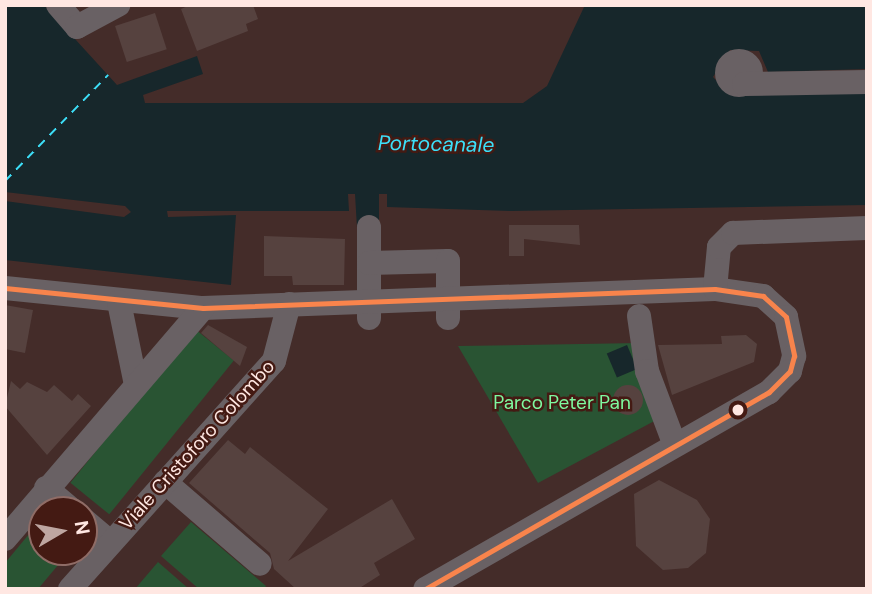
<!DOCTYPE html>
<style>
body{margin:0}
#map{position:relative;width:872px;height:594px;overflow:hidden;background:#442c29;font-family:"DM Sans",sans-serif}
div>[style]{position:absolute}
[style*='--x']{left:calc(var(--x)*1px);top:calc(var(--y)*1px);width:calc(var(--w)*1px);rotate:calc(var(--a)*1deg)}
.green>*{inset:0;background:#295433;transform-origin:0 0}
.water>*{inset:0;background:#17272b;transform-origin:0 0}
.ferry>*{height:2px;margin-top:-1px;transform-origin:0;background:repeating-linear-gradient(90deg,#3cdff8 0 9px,transparent 0 16px)}
.building>*{inset:0;background:#56423f;transform-origin:0 0}
.round{border-radius:50%}
.minor>*{height:24px;margin:-12px;padding:0 12px;transform-origin:12px;border-radius:12px;background:#696164}
.minor>.ring{margin:-12px;padding:0;box-sizing:content-box;background:none;border:24px solid #696164;border-radius:50%}
.bus-1>*{height:5px;margin:-2.5px;padding:0 2.5px;transform-origin:2.5px;border-radius:2.5px;background:#f8844c}
.dots>*{width:19px;height:19px;translate:-50% -50%;box-sizing:border-box;border:4px solid #441a13;border-radius:50%}
span{translate:-50% -50%;white-space:nowrap;text-align:center;line-height:1.15;-webkit-text-stroke:5px #441a13;paint-order:stroke}
.park-label{font-size:19px;color:#7ef89f}
.street-label{font-size:19px;color:#ffe7e2}
.water-label{font-size:21px;color:#3cdff8;font-style:italic}
.frame{position:absolute;inset:0;border:7px solid #ffe7e2;pointer-events:none}
.north{position:absolute;left:28px;top:496px;width:70px;height:70px;box-sizing:border-box;background:#441a13;border:2px solid #8f6c66;border-radius:50%;rotate:80deg;font-size:19px;font-weight:700;line-height:28px;text-align:center;color:#ffe7e2}
.north::after{content:'';display:block;margin:auto;width:24px;height:32px;background:#bea6a1;clip-path:polygon(50% 0,100% 100%,50% 72%,0 100%)}
</style>
<div id="map">
<div class="green">
<div style="left:195px;top:329px;width:50px;height:198px;rotate:39deg"></div>
<div style="clip-path:polygon(640px 343px,660px 418px,538px 483px,458px 346px)"></div>
<div style="clip-path:polygon(39px 522px,42px 552px,69px 552px,38px 589px,5px 589px,5px 563px)"></div>
<div style="clip-path:polygon(191px 522px,266px 586px,264px 589px,199px 589px,161px 556px)"></div>
<div style="clip-path:polygon(158px 562px,189px 589px,135px 589px)"></div>
</div>
<div class="water">
<div style="clip-path:polygon(5px 5px,44px 5px,117px 85px,197px 56px,203px 74px,143px 95px,145px 103px,523px 103px,547px 86px,585px 5px,867px 5px,867px 69px,768px 72px,759px 51px,730px 50px,713px 77px,728px 93px,867px 92px,867px 205px,511px 211px,387px 207px,387px 194px,379px 194px,379px 227px,357px 228px,355px 194px,348px 194px,349px 211px,167px 211px,168px 217px,236px 215px,231px 285px,5px 260px,5px 201px,124px 217px,131px 212px,125px 206px,5px 192px)"></div>
<div style="left:627px;top:345px;width:26px;height:22px;rotate:67deg"></div>
</div>
<div class="ferry">
<div style="--x:5;--y:181;--w:148;--a:-45.8"></div>
</div>
<div class="building">
<div style="clip-path:polygon(190px 5px,253px 5px,258px 19px,246px 24px,248px 31px,197px 51px,181px 9px)"></div>
<div style="left:155px;top:13px;width:38px;height:42px;rotate:72deg"></div>
<div style="clip-path:polygon(509px 225px,579px 225px,580px 245px,524px 239px,524px 256px,509px 256px)"></div>
<div style="clip-path:polygon(264px 236px,345px 239px,344px 285px,293px 285px,292px 276px,264px 276px)"></div>
<div style="clip-path:polygon(5px 305px,33px 310px,25px 353px,5px 349px)"></div>
<div style="clip-path:polygon(208px 325px,247px 347px,240px 366px,201px 333px)"></div>
<div style="clip-path:polygon(746px 335px,757px 344px,754px 362px,672px 395px,658px 345px,722px 344px,721px 336px)"></div>
<div style="clip-path:polygon(11px 381px,20px 389px,27px 382px,47px 392px,54px 385px,72px 401px,78px 394px,91px 406px,47px 455px,5px 406px)"></div>
<div class="round" style="left:613px;top:385px;width:30px;height:30px"></div>
<div style="clip-path:polygon(228px 440px,245px 454px,250px 447px,328px 509px,288px 561px,392px 499px,415px 539px,374px 563px,380px 575px,358px 589px,296px 589px,274px 569px,270px 553px,189px 483px)"></div>
<div style="clip-path:polygon(659px 480px,697px 500px,710px 519px,706px 553px,688px 568px,663px 570px,636px 546px,634px 494px)"></div>
</div>
<div class="minor">
<div style="--x:58;--y:5;--w:29;--a:49"></div>
<div style="--x:77;--y:27;--w:47;--a:-28.2"></div>
<div class="ring" style="left:727px;top:61px;width:0;height:0"></div>
<div style="--x:744;--y:84;--w:123;--a:-0.9"></div>
<div style="--x:369;--y:227;--w:91;--a:90"></div>
<div style="--x:369;--y:263;--w:79;--a:-1.5"></div>
<div style="--x:448;--y:261;--w:57;--a:90"></div>
<div style="--x:5;--y:288;--w:199;--a:5.8"></div>
<div style="--x:203;--y:308;--w:512;--a:-2.13"></div>
<div style="--x:715;--y:289;--w:49;--a:8.3"></div>
<div style="--x:763;--y:296;--w:31;--a:42"></div>
<div style="--x:786;--y:317;--w:40;--a:78"></div>
<div style="--x:794;--y:356;--w:16;--a:105"></div>
<div style="--x:790;--y:371;--w:30;--a:135"></div>
<div style="--x:769;--y:392;--w:396;--a:150.2"></div>
<div style="--x:715;--y:289;--w:42;--a:-84.6"></div>
<div style="--x:719;--y:247;--w:20;--a:-45"></div>
<div style="--x:733;--y:233;--w:134;--a:-2.1"></div>
<div style="--x:119;--y:302;--w:85;--a:78.4"></div>
<div style="--x:639;--y:316;--w:56;--a:81.7"></div>
<div style="--x:647;--y:371;--w:77;--a:69.4"></div>
<div style="--x:165;--y:482;--w:125;--a:40.8"></div>
<div style="--x:46;--y:488;--w:34;--a:40"></div>
<div style="--x:84;--y:520;--w:34;--a:40"></div>
<div style="--x:5;--y:539;--w:304;--a:-49.4"></div>
<div style="--x:70;--y:589;--w:306;--a:-48.2"></div>
<div style="--x:274;--y:361;--w:59;--a:-75.3"></div>
</div>
<div class="bus-1">
<div style="--x:5;--y:288;--w:199;--a:5.8"></div>
<div style="--x:203;--y:308;--w:512;--a:-2.13"></div>
<div style="--x:715;--y:289;--w:49;--a:8.3"></div>
<div style="--x:763;--y:296;--w:31;--a:42"></div>
<div style="--x:786;--y:317;--w:40;--a:78"></div>
<div style="--x:794;--y:356;--w:16;--a:105"></div>
<div style="--x:790;--y:371;--w:30;--a:135"></div>
<div style="--x:769;--y:392;--w:396;--a:150.2"></div>
</div>
<div class="dots">
<div style="left:738px;top:410px;background:#ffe7e2"></div>
</div>
<div class="park-label">
<span style="left:562px;top:403px">Parco Peter Pan</span>
</div>
<div class="street-label">
<span style="left:197px;top:445px;rotate:-48deg">Viale Cristoforo Colombo</span>
</div>
<div class="water-label">
<span style="left:436px;top:144px;rotate:1deg">Portocanale</span>
</div>
<div class="frame"></div>
<div class="north">N</div>
</div>
